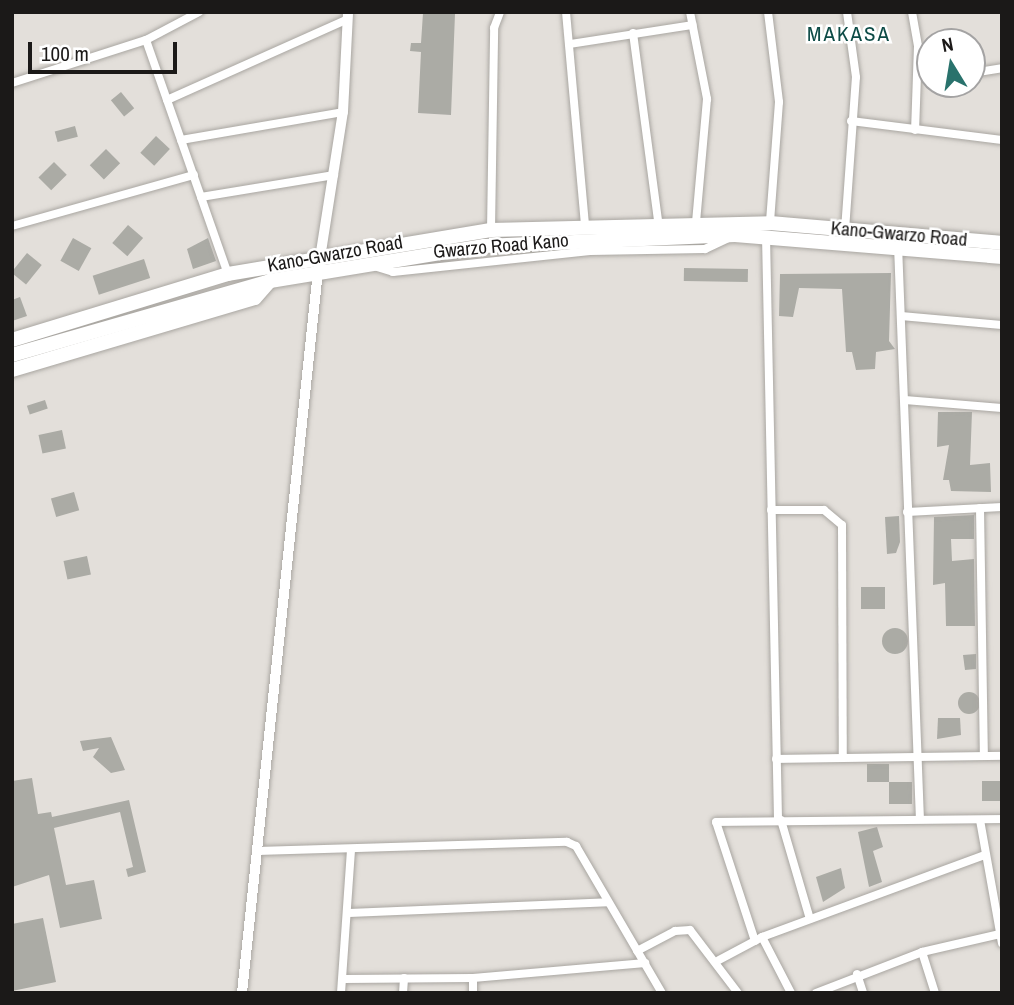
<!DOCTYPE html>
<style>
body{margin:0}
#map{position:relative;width:1014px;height:1005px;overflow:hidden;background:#e3dfda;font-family:"Archivo Narrow",sans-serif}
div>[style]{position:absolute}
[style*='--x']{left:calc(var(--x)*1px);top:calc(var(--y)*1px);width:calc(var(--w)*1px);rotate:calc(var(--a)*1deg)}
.building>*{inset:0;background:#ababa5;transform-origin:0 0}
.round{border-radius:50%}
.roads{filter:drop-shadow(0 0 2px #a9a6a1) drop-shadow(0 0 2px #a9a6a1)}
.minor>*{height:8px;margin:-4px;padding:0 4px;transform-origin:4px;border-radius:4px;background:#fff}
.tertiary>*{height:10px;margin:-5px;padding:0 5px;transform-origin:5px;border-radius:5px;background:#fff}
.primary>*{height:14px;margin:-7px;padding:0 7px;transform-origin:7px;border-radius:7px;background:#fff}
span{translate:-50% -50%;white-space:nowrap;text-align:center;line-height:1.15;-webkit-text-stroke:5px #fff;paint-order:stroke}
.street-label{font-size:19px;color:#1b1918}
.neighbourhood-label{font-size:21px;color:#0d4b46;letter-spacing:2px}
.frame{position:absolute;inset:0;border:14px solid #1b1918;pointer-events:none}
.north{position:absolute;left:916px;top:28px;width:70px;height:70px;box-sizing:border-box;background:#fff;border:2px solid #a4a3a3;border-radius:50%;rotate:349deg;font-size:19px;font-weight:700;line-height:28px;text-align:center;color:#1b1918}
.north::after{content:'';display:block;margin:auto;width:24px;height:32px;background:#29726c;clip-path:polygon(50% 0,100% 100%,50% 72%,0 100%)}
.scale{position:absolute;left:28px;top:42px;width:149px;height:32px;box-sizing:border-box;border:4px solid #1b1918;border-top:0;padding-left:9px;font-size:21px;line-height:24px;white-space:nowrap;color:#1b1918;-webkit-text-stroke:5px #fff;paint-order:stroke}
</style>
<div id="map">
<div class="building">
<div style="clip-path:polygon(423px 13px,455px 14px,451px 115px,418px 113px,421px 52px,410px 51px,411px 43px,421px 43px)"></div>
<div style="left:121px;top:92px;width:21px;height:13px;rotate:51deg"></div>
<div style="left:75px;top:126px;width:11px;height:21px;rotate:75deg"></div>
<div style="left:156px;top:136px;width:19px;height:23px;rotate:43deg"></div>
<div style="left:106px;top:149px;width:20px;height:23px;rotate:45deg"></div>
<div style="left:54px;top:162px;width:18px;height:22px;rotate:45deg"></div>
<div style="left:128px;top:225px;width:20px;height:24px;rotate:41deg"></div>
<div style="left:73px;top:238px;width:21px;height:26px;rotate:29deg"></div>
<div style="clip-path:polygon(208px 238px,216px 261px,193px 269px,187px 249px)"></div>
<div style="left:27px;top:253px;width:19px;height:25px;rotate:39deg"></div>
<div style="left:144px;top:259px;width:20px;height:54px;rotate:72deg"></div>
<div style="left:684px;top:268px;width:64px;height:13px;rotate:1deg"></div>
<div style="clip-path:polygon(891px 273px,889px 341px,895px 349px,876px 352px,875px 369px,856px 370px,852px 352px,846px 352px,842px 289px,799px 288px,793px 317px,779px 316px,780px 274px)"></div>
<div style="clip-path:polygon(20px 297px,27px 316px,12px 321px,12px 300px)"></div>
<div style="left:45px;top:400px;width:9px;height:19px;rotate:72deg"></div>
<div style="clip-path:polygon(938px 412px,972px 412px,970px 465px,990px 463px,991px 492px,951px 491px,949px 480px,943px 480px,949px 445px,937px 447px)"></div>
<div style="left:62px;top:430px;width:19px;height:24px;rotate:78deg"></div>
<div style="left:74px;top:492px;width:19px;height:24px;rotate:74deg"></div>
<div style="clip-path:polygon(974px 515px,974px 539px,951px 539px,952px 561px,974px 559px,975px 626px,946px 626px,945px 583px,933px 585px,934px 517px)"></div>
<div style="clip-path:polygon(899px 516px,900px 542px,896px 553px,887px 554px,885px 517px)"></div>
<div style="left:87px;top:556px;width:19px;height:24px;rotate:78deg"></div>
<div style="left:861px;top:587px;width:24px;height:22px"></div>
<div class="round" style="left:882px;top:628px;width:26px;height:26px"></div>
<div style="clip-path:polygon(976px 654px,976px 669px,965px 670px,963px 655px)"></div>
<div class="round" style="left:958px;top:692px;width:22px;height:22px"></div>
<div style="clip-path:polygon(938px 718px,960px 718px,961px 735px,937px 739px)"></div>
<div style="clip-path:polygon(111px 737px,125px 770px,111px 773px,93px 757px,99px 748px,83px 751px,80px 741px)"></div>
<div style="left:867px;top:764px;width:22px;height:18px"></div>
<div style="clip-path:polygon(32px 778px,38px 814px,51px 812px,52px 817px,129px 800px,146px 872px,128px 877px,126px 869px,133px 867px,120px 812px,54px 828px,66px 885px,94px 880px,102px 919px,60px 928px,49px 875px,12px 887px,12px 781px)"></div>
<div style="left:1002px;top:781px;width:20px;height:20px;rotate:90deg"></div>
<div style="left:889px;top:782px;width:23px;height:22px"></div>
<div style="clip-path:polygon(877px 827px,883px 847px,873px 851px,882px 882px,869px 887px,858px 832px)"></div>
<div style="clip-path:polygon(841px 868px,845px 888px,823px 902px,816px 877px)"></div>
<div style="clip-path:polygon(43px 918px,56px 982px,12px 991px,12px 924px)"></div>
</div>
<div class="roads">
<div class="minor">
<div style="--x:566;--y:12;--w:213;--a:84.9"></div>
<div style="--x:690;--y:12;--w:89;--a:78.9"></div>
<div style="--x:707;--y:99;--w:123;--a:95.1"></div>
<div style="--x:768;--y:12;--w:91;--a:83"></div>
<div style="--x:779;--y:102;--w:121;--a:94.3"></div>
<div style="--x:912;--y:12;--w:35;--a:80"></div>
<div style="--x:918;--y:46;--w:84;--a:92"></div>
<div style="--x:633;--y:33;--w:190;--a:82.4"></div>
<div style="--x:146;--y:40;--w:248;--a:70.7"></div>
<div style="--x:570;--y:44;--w:124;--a:-8.8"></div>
<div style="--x:972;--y:73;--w:30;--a:-9"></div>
<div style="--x:917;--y:76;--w:13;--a:0"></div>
<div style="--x:12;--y:83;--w:141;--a:-17.8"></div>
<div style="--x:146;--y:40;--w:60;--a:-27.8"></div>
<div style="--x:167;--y:100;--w:198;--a:-24.1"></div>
<div style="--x:851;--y:121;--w:152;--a:7.2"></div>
<div style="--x:181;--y:140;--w:164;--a:-9.8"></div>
<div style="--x:201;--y:197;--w:135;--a:-9.4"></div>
<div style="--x:12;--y:226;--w:189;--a:-15.7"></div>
<div style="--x:491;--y:230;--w:202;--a:-89.1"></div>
<div style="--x:494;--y:28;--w:17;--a:-69"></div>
<div style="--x:845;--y:230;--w:153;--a:-85.9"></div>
<div style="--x:856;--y:77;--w:66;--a:-97.9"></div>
<div style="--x:766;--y:236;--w:584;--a:88.82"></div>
<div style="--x:898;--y:245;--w:574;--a:87.81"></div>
<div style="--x:377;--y:267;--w:17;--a:17"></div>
<div style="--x:393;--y:272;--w:198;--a:-6.1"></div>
<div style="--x:590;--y:251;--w:115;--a:-1"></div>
<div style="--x:705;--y:249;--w:31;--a:-25"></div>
<div style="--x:901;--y:316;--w:101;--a:5.1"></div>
<div style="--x:905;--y:400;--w:97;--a:4.7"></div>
<div style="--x:980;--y:508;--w:248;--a:89.1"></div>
<div style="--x:771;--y:510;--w:53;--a:0"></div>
<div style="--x:824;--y:510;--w:23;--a:40"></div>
<div style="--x:842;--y:525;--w:233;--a:89.8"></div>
<div style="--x:907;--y:512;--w:95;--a:-3"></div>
<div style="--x:776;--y:759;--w:226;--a:-0.8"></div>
<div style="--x:781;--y:820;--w:103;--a:73.7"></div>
<div style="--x:980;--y:820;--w:125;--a:79.9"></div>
<div style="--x:257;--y:851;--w:310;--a:-1.7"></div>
<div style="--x:567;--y:842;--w:10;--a:24"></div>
<div style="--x:576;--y:846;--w:170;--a:59.7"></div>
<div style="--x:349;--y:913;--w:259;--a:-2.4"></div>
<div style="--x:762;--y:937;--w:63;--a:62.6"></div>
<div style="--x:755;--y:941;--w:125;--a:-108.1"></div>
<div style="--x:716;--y:822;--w:286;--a:-0.6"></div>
<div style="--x:637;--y:951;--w:43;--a:-27.8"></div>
<div style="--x:675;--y:931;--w:15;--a:-4"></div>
<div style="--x:690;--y:930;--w:79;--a:52.7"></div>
<div style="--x:922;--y:952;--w:43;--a:72.4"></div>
<div style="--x:719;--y:960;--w:49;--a:-28.1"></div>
<div style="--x:762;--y:937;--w:238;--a:-20.2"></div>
<div style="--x:857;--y:974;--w:20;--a:72"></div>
<div style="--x:343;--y:979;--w:130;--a:-0.4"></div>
<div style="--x:473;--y:978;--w:173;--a:-5"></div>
<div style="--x:341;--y:993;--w:143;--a:-86"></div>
<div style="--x:403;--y:993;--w:15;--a:-86"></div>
<div style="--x:473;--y:993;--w:15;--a:-90"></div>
<div style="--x:816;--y:993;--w:114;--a:-21.1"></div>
<div style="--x:922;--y:952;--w:80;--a:-13"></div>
</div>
<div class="tertiary">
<div style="--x:242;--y:993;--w:726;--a:-83.99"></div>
<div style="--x:318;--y:271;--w:161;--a:-81.1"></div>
<div style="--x:343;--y:112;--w:100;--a:-87.1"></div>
</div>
<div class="primary">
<div style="--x:12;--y:340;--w:226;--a:-17"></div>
<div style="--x:228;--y:274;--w:267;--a:-9.5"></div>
<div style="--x:491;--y:230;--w:279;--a:-1.4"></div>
<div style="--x:770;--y:223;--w:233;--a:4.9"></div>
<div style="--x:12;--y:355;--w:268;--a:-16"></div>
<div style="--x:270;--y:281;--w:217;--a:-9.3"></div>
<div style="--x:484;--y:246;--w:251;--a:-2.5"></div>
<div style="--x:735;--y:235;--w:268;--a:4.7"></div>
<div style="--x:12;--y:370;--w:253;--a:-16.5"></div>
<div style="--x:255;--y:298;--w:23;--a:-49"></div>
</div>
</div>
<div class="street-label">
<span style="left:899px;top:234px;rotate:5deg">Kano-Gwarzo Road</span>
<span style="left:501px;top:246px;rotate:-5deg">Gwarzo Road Kano</span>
<span style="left:335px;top:254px;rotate:-10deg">Kano-Gwarzo Road</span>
</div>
<div class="neighbourhood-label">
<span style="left:849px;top:34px">MAKASA</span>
</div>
<div class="frame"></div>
<div class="north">N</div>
<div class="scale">100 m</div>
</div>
